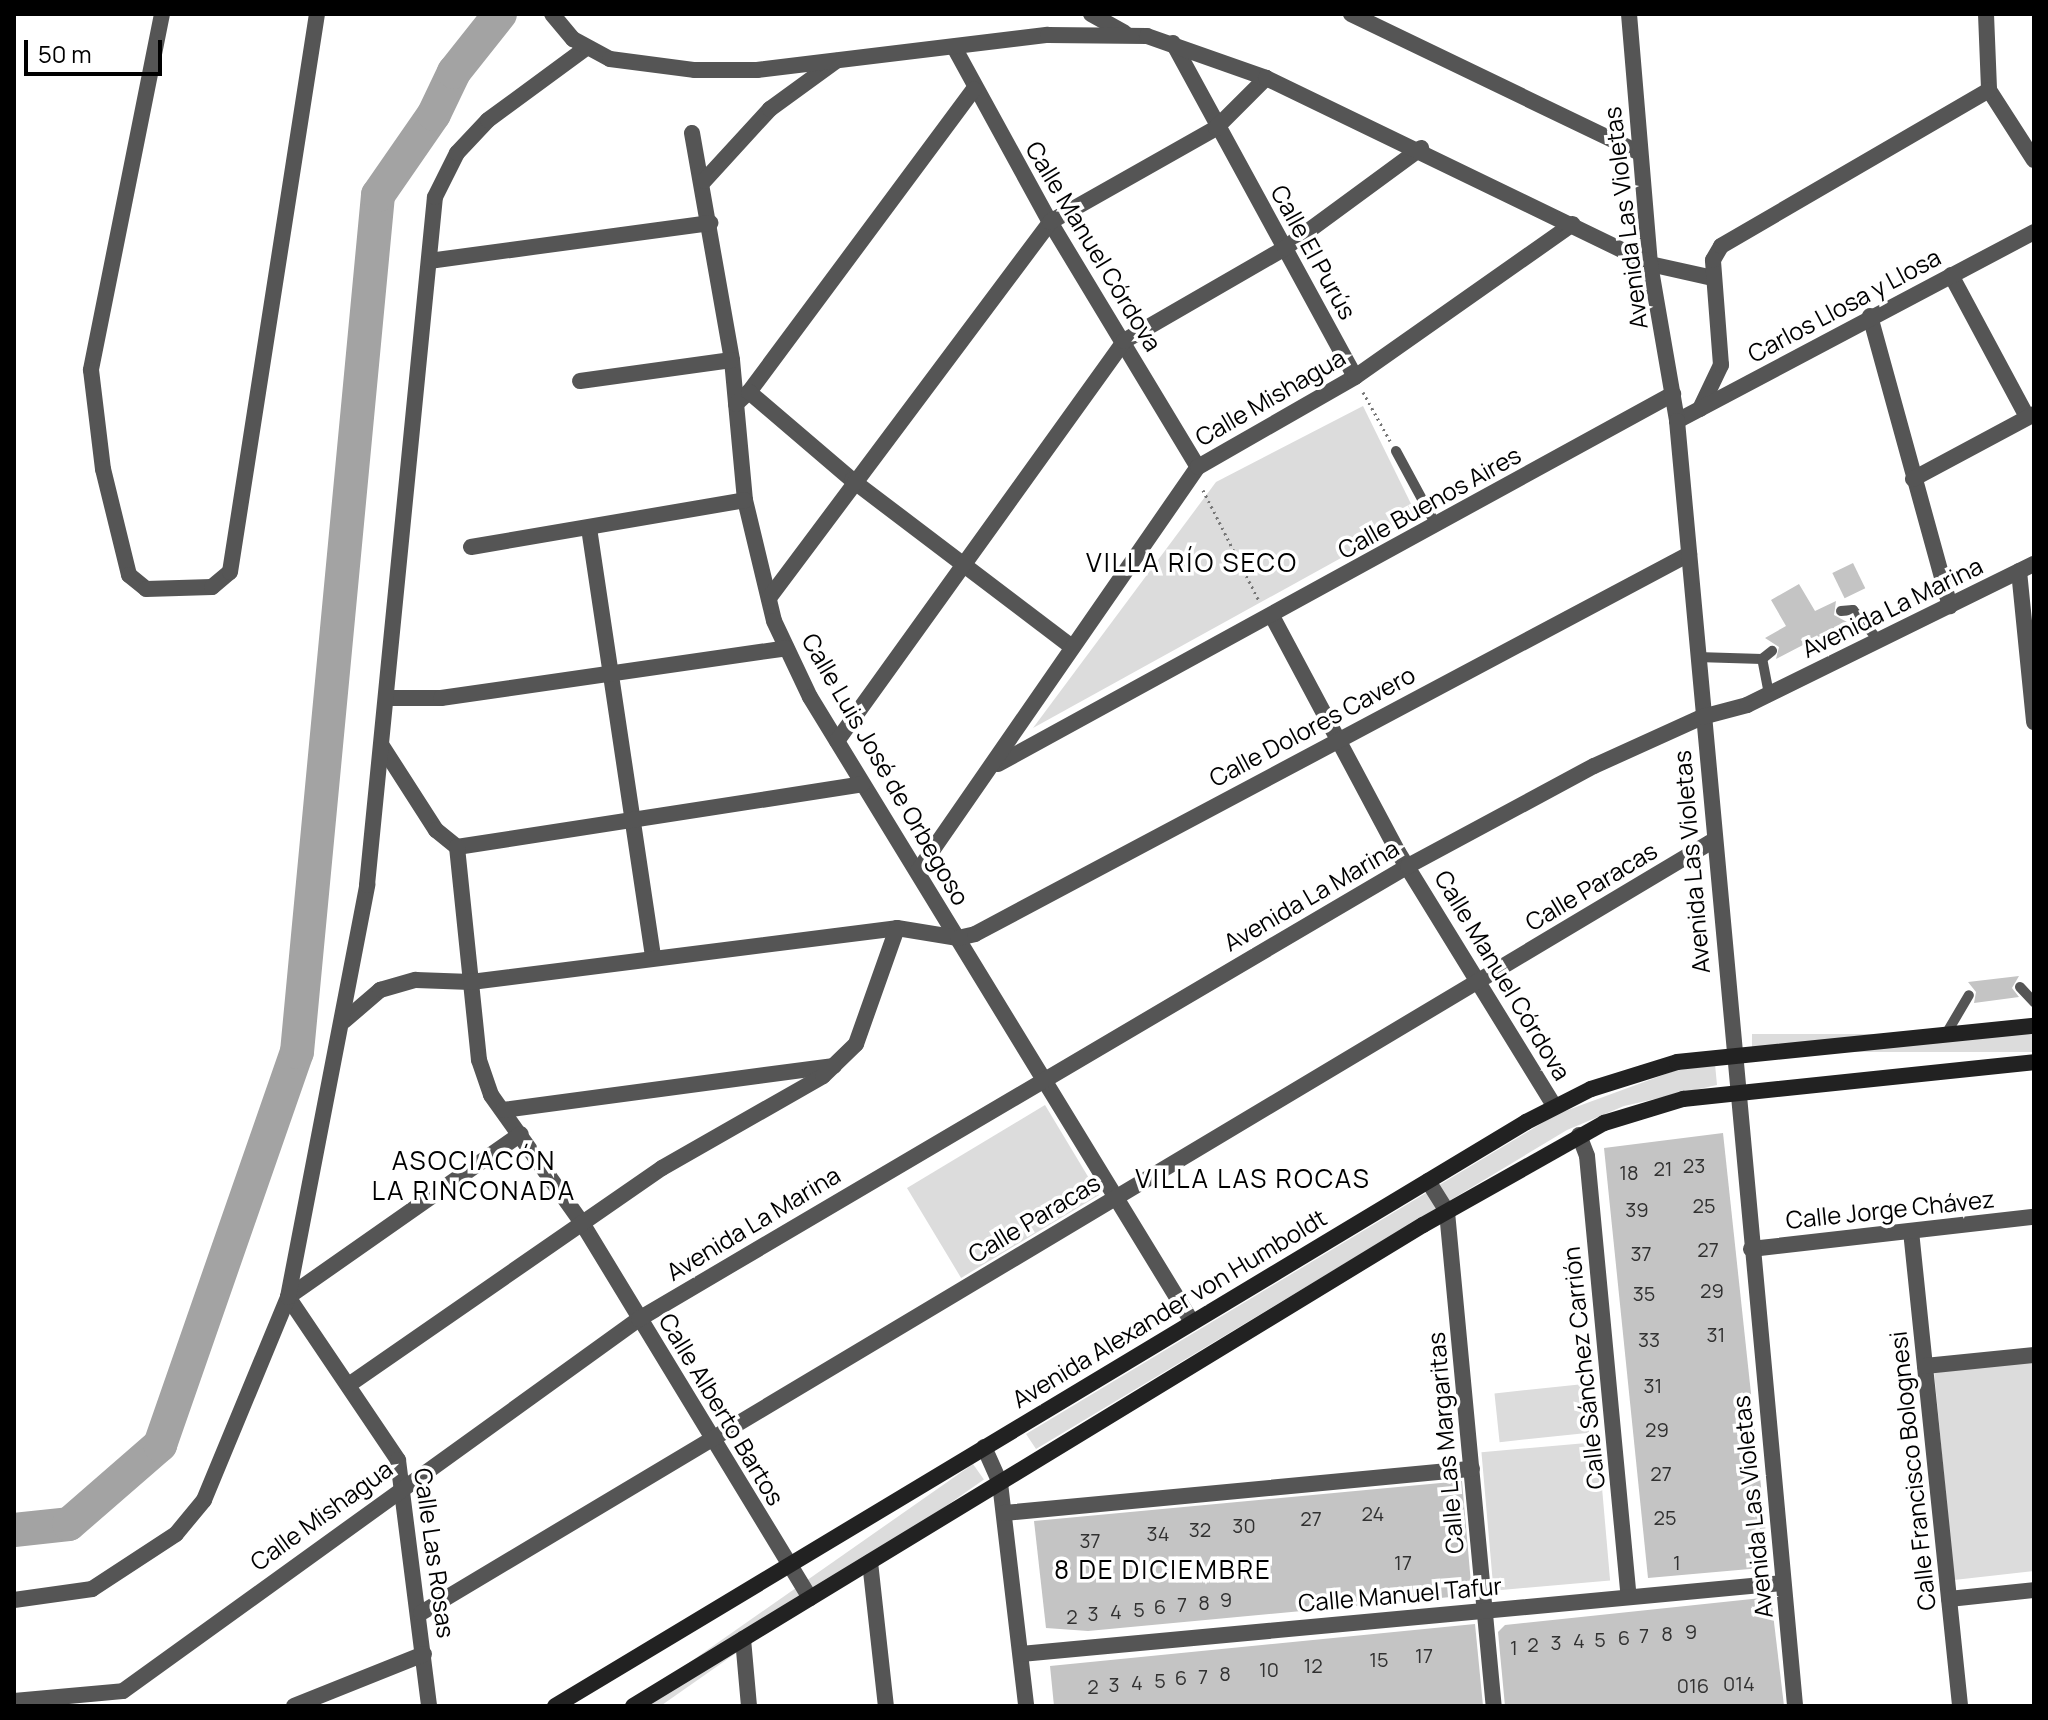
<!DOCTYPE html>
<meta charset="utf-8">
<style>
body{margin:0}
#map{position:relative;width:2048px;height:1720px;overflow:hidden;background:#fff;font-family:Manrope,sans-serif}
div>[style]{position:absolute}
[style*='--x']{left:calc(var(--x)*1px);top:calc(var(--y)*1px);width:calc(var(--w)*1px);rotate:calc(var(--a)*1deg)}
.green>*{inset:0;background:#dcdcdc;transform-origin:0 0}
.river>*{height:34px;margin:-17px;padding:0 17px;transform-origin:17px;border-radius:17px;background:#a3a3a3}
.building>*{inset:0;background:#c4c4c4;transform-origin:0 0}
.path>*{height:3px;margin-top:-1.5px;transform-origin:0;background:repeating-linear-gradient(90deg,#777 0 2px,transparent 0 6px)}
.service>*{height:10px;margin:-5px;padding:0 5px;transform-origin:5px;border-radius:5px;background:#555}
.minor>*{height:16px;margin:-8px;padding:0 8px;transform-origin:8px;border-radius:8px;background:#555}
.tertiary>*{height:16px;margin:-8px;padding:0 8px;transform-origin:8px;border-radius:8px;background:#555}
.secondary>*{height:16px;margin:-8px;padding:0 8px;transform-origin:8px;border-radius:8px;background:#222}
span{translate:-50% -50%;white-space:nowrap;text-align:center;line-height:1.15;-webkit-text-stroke:7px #fff;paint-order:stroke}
.number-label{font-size:20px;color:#313131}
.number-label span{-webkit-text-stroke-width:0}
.street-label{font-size:24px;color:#000}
.neighbourhood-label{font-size:26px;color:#000;letter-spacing:2px}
.frame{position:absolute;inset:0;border:16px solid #000;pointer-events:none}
.scale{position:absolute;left:24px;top:40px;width:138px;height:36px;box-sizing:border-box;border:4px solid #000;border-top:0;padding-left:10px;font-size:24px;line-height:28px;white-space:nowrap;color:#000;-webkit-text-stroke:6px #fff;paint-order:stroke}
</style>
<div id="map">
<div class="green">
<div style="clip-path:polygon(1363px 406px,1417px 516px,1033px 728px,1216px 482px)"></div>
<div style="left:2034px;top:1034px;width:18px;height:282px;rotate:90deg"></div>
<div style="clip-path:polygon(1715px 1064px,1717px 1085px,1624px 1106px,1567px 1130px,1036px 1449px,1026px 1434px,1557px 1114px,1682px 1068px)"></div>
<div style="left:1045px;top:1105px;width:105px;height:161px;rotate:59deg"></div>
<div style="clip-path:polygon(2034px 1361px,2034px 1571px,1954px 1580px,1934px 1371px)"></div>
<div style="left:1584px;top:1384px;width:49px;height:90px;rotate:84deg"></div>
<div style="left:1598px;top:1442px;width:139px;height:117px;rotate:85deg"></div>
<div style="left:973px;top:1464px;width:19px;height:467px;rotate:55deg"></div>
</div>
<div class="river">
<div style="--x:14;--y:1530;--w:55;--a:-6.2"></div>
<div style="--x:69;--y:1524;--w:121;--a:-41"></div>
<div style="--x:160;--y:1445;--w:416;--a:-70.8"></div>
<div style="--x:297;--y:1052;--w:861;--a:-84.6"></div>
<div style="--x:378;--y:195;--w:98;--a:-55.3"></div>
<div style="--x:434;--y:114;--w:47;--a:-64.5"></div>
<div style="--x:454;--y:72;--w:74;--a:-51.6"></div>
</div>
<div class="building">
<div style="left:1853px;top:563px;width:28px;height:23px;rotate:64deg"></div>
<div style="clip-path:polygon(1799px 584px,1815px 611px,1836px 601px,1834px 615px,1847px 622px,1776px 659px,1779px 647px,1765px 638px,1786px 626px,1771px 600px)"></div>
<div style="clip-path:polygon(2019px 976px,2012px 988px,2019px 997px,1974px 1003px,1976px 992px,1968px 982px)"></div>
<div style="clip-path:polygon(1723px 1133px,1769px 1561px,1761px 1568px,1648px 1578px,1604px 1148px)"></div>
<div style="clip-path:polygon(1462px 1481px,1472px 1595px,1088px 1631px,1046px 1628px,1034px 1521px)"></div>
<div style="clip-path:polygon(1771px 1597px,1784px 1706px,1505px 1706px,1498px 1632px,1505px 1625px)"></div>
<div style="clip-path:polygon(1475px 1624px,1483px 1706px,1054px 1706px,1050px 1666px)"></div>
</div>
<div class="path">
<div style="--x:1363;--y:392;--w:56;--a:61.1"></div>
<div style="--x:1203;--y:490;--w:124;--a:63.2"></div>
</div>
<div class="service">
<div style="--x:1396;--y:451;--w:84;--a:61.6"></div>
<div style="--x:1841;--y:611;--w:12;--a:-5"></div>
<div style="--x:1853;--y:610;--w:40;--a:50"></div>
<div style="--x:1697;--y:657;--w:65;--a:1.8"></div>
<div style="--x:1769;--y:694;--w:36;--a:-101"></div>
<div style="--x:1762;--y:659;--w:13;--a:-39"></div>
<div style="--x:2020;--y:987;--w:21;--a:47"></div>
<div style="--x:1946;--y:1034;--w:45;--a:-59.5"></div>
</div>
<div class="minor">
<div style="--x:162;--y:14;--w:363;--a:101.3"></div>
<div style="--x:91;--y:370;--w:100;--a:83.1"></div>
<div style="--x:103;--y:469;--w:109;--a:76.2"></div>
<div style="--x:129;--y:575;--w:22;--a:39"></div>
<div style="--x:146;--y:589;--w:66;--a:-1.7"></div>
<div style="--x:212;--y:587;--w:23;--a:-40"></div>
<div style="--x:230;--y:572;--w:565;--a:-81.14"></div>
<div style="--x:1091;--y:14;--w:38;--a:29"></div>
<div style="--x:1351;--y:14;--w:318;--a:25.7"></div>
<div style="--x:1629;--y:14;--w:251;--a:85.2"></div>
<div style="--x:1650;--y:264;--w:65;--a:12.5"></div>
<div style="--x:1986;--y:14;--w:76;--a:87.7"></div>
<div style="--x:1989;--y:90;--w:83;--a:57.3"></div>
<div style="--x:1173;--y:43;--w:380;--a:61.4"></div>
<div style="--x:954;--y:47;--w:200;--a:61.3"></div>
<div style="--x:1050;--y:222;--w:286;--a:58.9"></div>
<div style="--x:692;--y:133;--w:230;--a:80"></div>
<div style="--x:732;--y:360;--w:141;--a:84.7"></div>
<div style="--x:745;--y:500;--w:124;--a:76.5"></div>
<div style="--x:774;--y:621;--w:84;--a:64.7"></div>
<div style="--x:810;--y:697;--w:732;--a:58.57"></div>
<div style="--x:704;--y:181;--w:98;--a:-47.5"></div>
<div style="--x:770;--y:109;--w:82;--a:-36"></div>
<div style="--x:429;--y:261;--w:284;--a:-7.7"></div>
<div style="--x:1951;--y:275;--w:161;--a:61.8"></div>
<div style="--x:1870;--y:316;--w:301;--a:74.6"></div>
<div style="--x:580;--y:381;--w:153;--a:-7.9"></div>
<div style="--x:749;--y:392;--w:377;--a:-53.4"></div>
<div style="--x:736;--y:404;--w:18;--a:-43"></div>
<div style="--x:749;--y:392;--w:135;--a:40.5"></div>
<div style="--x:852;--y:480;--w:276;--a:37.2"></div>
<div style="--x:1700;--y:409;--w:49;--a:-64.5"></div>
<div style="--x:1721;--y:365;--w:105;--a:-94.4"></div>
<div style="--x:1713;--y:260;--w:16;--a:-60"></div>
<div style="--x:1721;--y:246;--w:310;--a:-30.2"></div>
<div style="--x:1677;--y:421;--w:404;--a:-27.9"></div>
<div style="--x:1913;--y:479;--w:137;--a:-28.2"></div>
<div style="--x:589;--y:528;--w:433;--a:81.5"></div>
<div style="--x:471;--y:547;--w:278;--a:-9.7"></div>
<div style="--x:2019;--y:571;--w:152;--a:84.3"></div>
<div style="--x:769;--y:598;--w:469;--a:-53.2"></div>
<div style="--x:1050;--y:222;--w:191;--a:-29.5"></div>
<div style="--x:1216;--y:128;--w:71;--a:-45"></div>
<div style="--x:1272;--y:616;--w:268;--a:61.9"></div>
<div style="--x:1398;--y:852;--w:299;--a:58.4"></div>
<div style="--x:386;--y:698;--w:55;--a:0"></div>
<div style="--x:441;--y:698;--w:349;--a:-8.2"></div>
<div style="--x:837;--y:741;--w:492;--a:-54.3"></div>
<div style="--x:1124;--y:341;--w:186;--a:-30"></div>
<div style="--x:1285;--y:248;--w:169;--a:-36.3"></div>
<div style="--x:382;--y:746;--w:100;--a:57.3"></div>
<div style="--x:436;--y:830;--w:27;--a:39"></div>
<div style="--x:457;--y:847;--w:410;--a:-8.8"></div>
<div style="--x:998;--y:764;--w:770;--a:-28.73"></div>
<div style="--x:457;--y:847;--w:214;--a:84.1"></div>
<div style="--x:479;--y:1060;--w:37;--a:71"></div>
<div style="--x:491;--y:1095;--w:157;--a:54.6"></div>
<div style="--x:582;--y:1223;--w:439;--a:58.7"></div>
<div style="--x:918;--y:871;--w:492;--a:-55.3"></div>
<div style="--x:1198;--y:467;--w:181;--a:-29.8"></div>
<div style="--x:1355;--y:377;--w:266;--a:-35.1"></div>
<div style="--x:344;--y:1021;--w:48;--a:-40.7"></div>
<div style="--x:380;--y:990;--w:37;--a:-16"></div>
<div style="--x:416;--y:980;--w:55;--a:2.1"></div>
<div style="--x:471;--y:982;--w:429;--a:-7.2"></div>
<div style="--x:897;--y:928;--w:62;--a:9.3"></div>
<div style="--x:958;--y:938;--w:17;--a:-13"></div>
<div style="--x:975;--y:934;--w:809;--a:-28.02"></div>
<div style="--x:503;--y:1110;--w:334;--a:-7.6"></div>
<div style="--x:1579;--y:1135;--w:22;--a:69"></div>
<div style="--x:1587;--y:1156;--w:443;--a:84.6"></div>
<div style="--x:1428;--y:1181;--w:36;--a:58"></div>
<div style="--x:1447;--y:1212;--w:496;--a:84.6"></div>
<div style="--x:1911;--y:1231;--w:478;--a:84.1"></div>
<div style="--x:1751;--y:1249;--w:285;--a:-6.5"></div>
<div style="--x:288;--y:1297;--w:197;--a:56"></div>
<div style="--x:398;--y:1460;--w:248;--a:82.8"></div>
<div style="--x:288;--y:1297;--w:284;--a:-35"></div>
<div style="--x:1925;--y:1366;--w:110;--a:-5.8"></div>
<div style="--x:350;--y:1384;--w:379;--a:-34.7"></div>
<div style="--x:662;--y:1168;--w:185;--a:-29.7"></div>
<div style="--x:823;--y:1076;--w:46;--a:-44.1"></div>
<div style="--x:856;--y:1044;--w:123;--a:-70.5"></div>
<div style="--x:984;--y:1447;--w:39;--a:66"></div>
<div style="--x:1000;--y:1483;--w:225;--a:83.3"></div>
<div style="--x:1004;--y:1513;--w:470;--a:-5.4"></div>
<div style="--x:870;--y:1562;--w:145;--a:83.7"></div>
<div style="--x:1949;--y:1599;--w:85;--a:-6"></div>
<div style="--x:14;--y:1600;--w:79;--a:-8"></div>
<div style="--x:92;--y:1589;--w:100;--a:-33.2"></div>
<div style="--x:176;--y:1534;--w:44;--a:-50.5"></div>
<div style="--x:204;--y:1500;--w:220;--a:-67.5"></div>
<div style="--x:288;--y:1297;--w:420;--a:-79.1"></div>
<div style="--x:367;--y:885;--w:691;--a:-84.36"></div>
<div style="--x:435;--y:197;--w:49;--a:-63.4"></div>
<div style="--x:457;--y:153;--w:45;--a:-46.8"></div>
<div style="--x:488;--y:120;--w:122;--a:-36.3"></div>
<div style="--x:421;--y:1613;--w:1506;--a:-30.87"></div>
<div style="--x:743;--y:1639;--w:67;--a:84.9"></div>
<div style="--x:1021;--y:1654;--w:765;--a:-5.32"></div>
<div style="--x:14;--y:1701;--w:109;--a:-5.2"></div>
<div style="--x:123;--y:1691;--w:636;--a:-35.79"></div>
<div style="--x:639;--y:1319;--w:893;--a:-30.5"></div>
<div style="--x:1408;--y:866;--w:211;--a:-28.3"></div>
<div style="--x:1594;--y:766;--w:119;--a:-24.4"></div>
<div style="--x:294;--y:1706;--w:140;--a:-21.8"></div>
</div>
<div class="tertiary">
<div style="--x:552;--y:14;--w:33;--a:50"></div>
<div style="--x:573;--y:39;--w:42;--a:28.4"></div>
<div style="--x:610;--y:59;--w:86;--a:7.4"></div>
<div style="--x:695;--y:70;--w:62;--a:0"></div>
<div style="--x:757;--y:70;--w:293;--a:-6.9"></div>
<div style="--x:1048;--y:35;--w:99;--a:0.6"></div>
<div style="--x:1147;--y:36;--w:126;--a:19.4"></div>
<div style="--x:1266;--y:78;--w:427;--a:25.8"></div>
<div style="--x:1650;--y:264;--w:159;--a:80.2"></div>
<div style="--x:1677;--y:421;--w:1290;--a:84.75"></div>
<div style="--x:1702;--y:717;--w:47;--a:-14.9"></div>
<div style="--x:1747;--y:705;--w:320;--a:-26.2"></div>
</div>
<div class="secondary">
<div style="--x:555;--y:1706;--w:1133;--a:-31.02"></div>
<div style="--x:1526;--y:1122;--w:73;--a:-26.9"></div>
<div style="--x:1591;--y:1089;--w:90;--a:-17.4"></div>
<div style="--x:1677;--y:1062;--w:359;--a:-5.8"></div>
<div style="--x:633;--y:1706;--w:925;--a:-31.34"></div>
<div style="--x:1423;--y:1225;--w:208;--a:-29.4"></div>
<div style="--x:1604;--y:1123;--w:83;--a:-16.9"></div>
<div style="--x:1683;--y:1099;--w:353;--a:-6"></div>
</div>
<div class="number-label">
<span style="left:1694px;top:1165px">23</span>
<span style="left:1663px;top:1168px">21</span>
<span style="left:1629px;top:1172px">18</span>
<span style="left:1704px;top:1205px">25</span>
<span style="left:1637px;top:1209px">39</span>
<span style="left:1708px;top:1249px">27</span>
<span style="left:1641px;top:1253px">37</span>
<span style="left:1712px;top:1290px">29</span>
<span style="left:1644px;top:1293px">35</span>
<span style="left:1716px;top:1334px">31</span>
<span style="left:1649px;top:1339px">33</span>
<span style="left:1653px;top:1385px">31</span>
<span style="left:1657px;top:1429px">29</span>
<span style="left:1661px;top:1473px">27</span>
<span style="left:1373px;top:1513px">24</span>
<span style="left:1665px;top:1517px">25</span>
<span style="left:1311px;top:1518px">27</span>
<span style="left:1244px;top:1525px">30</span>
<span style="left:1200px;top:1529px">32</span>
<span style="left:1158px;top:1533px">34</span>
<span style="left:1090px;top:1540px">37</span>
<span style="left:1403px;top:1562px">17</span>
<span style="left:1677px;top:1562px">1</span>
<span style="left:1226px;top:1599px">9</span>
<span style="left:1204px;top:1602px">8</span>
<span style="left:1182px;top:1604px">7</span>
<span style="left:1160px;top:1606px">6</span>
<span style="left:1139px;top:1609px">5</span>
<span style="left:1116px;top:1611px">4</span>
<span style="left:1093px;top:1613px">3</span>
<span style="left:1072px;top:1616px">2</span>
<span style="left:1691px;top:1631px">9</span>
<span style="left:1667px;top:1633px">8</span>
<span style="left:1644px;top:1635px">7</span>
<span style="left:1624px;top:1637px">6</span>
<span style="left:1600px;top:1639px">5</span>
<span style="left:1579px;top:1640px">4</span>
<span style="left:1556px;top:1642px">3</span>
<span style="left:1533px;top:1644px">2</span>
<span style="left:1514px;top:1647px">1</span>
<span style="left:1424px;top:1655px">17</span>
<span style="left:1379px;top:1659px">15</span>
<span style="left:1313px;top:1665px">12</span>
<span style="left:1269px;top:1669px">10</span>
<span style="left:1225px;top:1673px">8</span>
<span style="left:1203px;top:1676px">7</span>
<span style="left:1181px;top:1677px">6</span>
<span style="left:1160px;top:1680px">5</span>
<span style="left:1137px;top:1682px">4</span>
<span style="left:1739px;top:1683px">014</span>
<span style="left:1114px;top:1684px">3</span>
<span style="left:1693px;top:1685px">016</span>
<span style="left:1093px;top:1686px">2</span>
</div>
<div class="street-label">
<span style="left:1625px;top:218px;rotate:-97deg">Avenida Las Violetas</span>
<span style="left:1094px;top:246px;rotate:59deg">Calle Manuel Córdova</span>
<span style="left:1314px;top:252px;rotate:61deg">Calle El Purús</span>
<span style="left:1844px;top:305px;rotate:-28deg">Carlos Llosa y Llosa</span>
<span style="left:1270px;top:397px;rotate:-30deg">Calle Mishagua</span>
<span style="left:1429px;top:502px;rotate:-29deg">Calle Buenos Aires</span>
<span style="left:1892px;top:607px;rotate:-26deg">Avenida La Marina</span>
<span style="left:1312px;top:726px;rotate:-28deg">Calle Dolores Cavero</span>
<span style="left:886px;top:769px;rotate:60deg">Calle Luis José de Orbegoso</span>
<span style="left:1691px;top:862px;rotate:-95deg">Avenida Las Violetas</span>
<span style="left:1591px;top:886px;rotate:-31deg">Calle Paracas</span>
<span style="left:1311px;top:895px;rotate:-30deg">Avenida La Marina</span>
<span style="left:1503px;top:975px;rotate:59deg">Calle Manuel Córdova</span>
<span style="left:1890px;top:1209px;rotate:-6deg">Calle Jorge Chávez</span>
<span style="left:1034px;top:1218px;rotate:-31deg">Calle Paracas</span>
<span style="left:753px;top:1223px;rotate:-31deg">Avenida La Marina</span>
<span style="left:1169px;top:1308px;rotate:-31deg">Avenida Alexander von Humboldt</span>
<span style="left:1583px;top:1368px;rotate:-96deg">Calle Sánchez Carrión</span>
<span style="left:722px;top:1409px;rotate:59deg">Calle Alberto Bartos</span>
<span style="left:1445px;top:1443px;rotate:-95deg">Calle Las Margaritas</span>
<span style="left:1912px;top:1471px;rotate:-96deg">Calle Francisco Bolognesi</span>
<span style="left:1752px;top:1507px;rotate:-96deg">Avenida Las Violetas</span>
<span style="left:321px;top:1515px;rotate:-36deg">Calle Mishagua</span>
<span style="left:435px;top:1553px;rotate:82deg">Calle Las Rosas</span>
<span style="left:1400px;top:1594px;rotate:-5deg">Calle Manuel Tafur</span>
</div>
<div class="neighbourhood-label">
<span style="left:1192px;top:563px">VILLA RÍO SECO</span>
<span style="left:474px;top:1176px">ASOCIACÓN<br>LA RINCONADA</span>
<span style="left:1253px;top:1179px">VILLA LAS ROCAS</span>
<span style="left:1163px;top:1570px">8 DE DICIEMBRE</span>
</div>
<div class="frame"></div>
<div class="scale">50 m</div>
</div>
